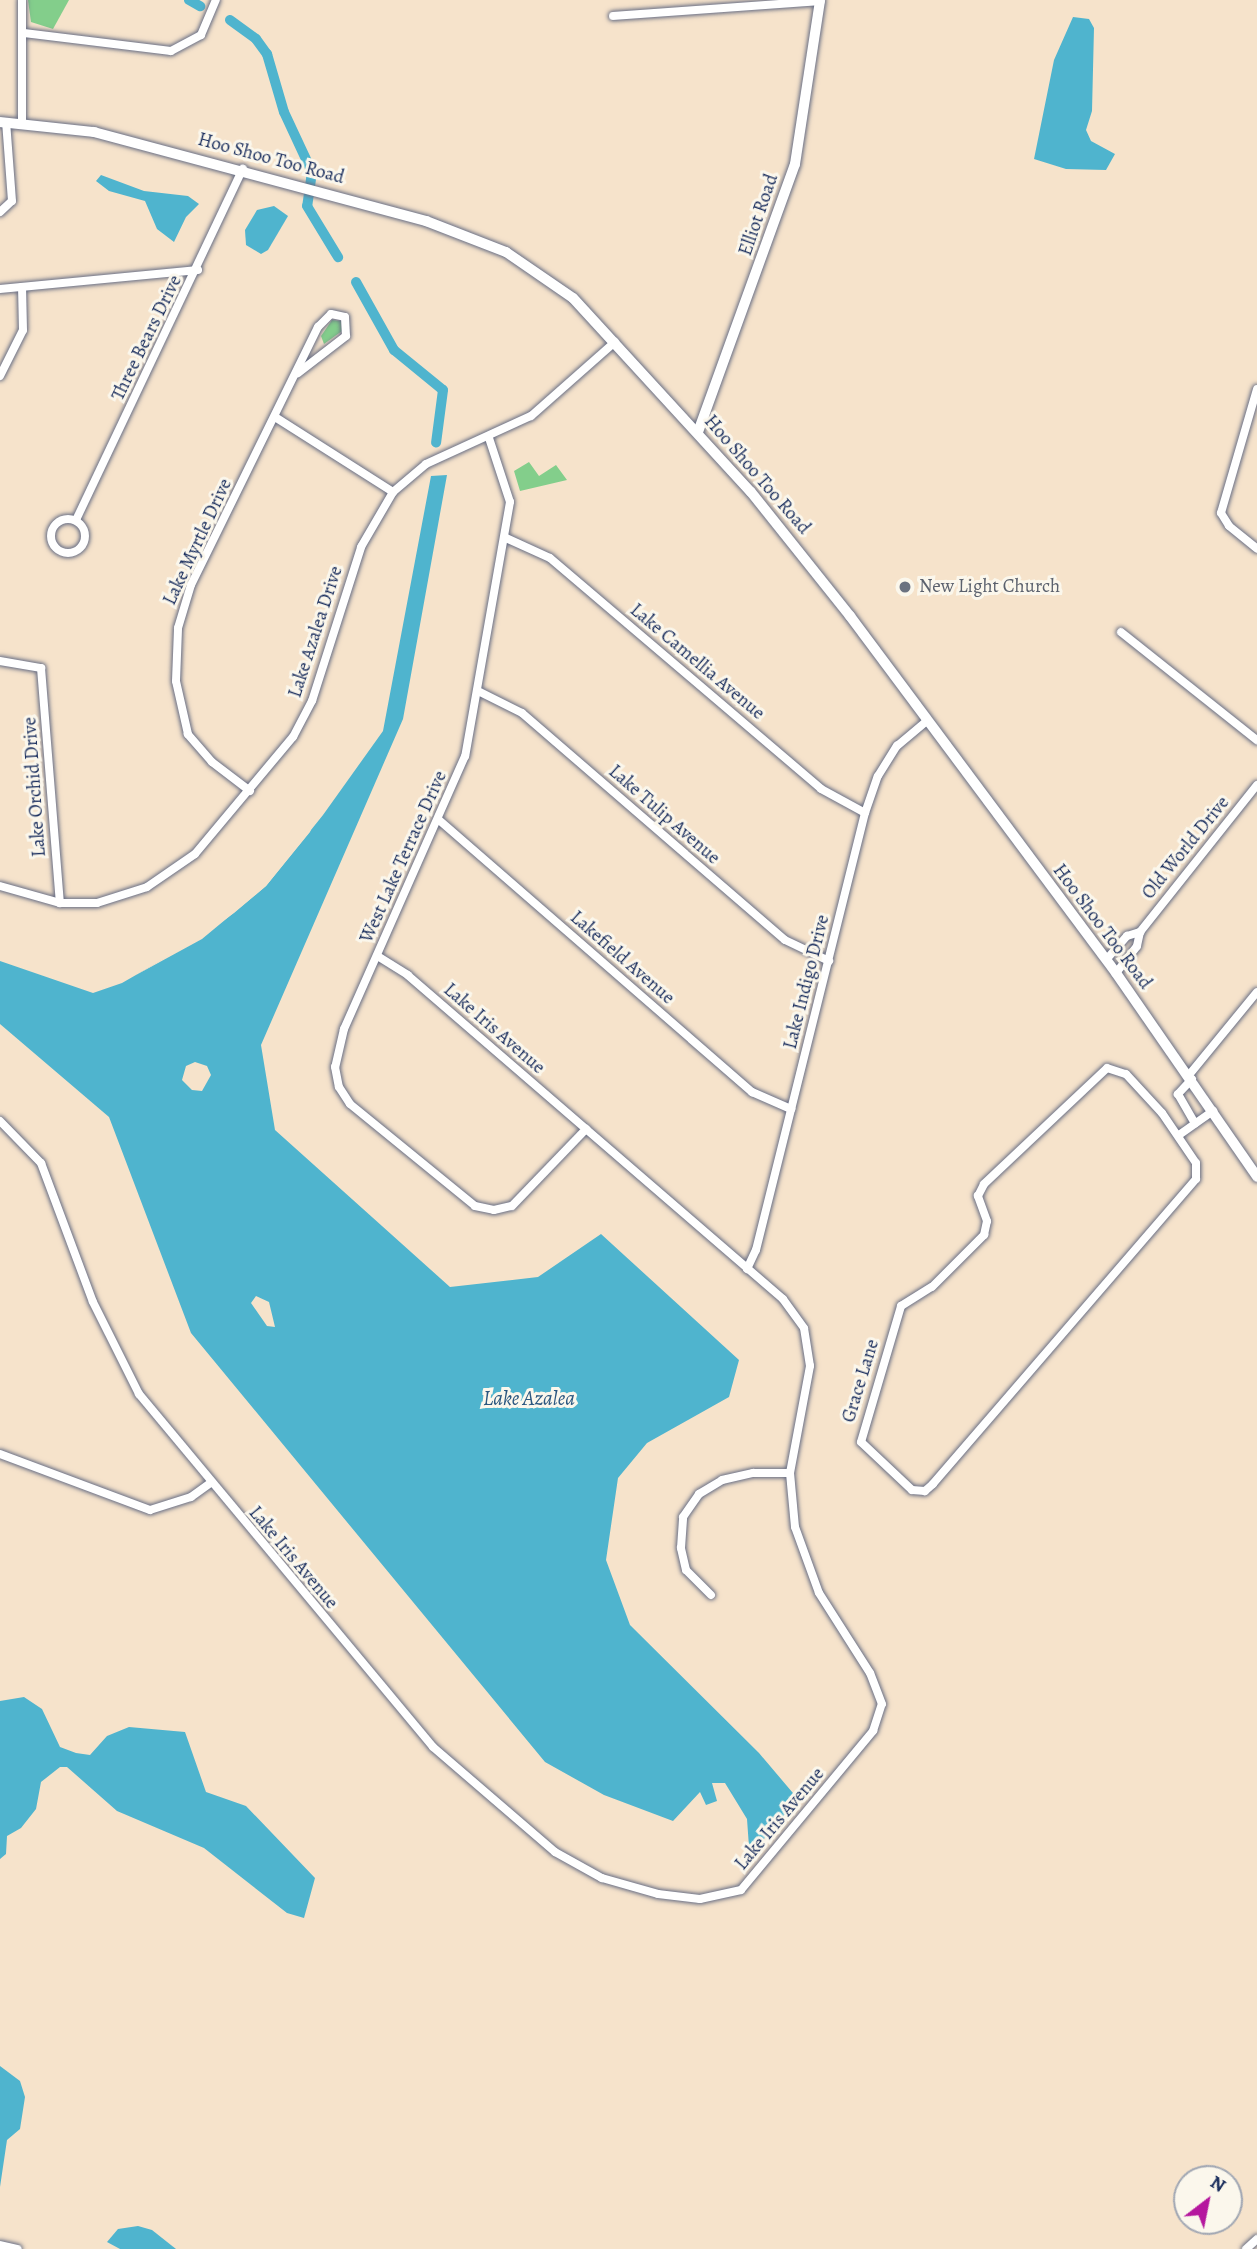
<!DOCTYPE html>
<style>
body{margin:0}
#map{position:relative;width:1257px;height:2249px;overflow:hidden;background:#f6e3cb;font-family:Alegreya,serif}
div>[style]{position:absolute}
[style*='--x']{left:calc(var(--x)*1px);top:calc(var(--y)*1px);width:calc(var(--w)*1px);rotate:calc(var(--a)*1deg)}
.green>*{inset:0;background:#83ce8b}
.water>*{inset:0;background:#4fb4ce}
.pier>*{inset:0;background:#f6e3cb}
.canal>*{height:10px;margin:-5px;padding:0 5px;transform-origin:5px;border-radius:5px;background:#4fb4ce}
.roads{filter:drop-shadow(0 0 2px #686e84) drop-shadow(0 0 2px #686e84)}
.minor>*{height:8px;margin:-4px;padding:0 4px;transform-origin:4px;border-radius:4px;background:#fff}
.minor>.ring{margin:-4px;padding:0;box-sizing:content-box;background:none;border:8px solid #fff;border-radius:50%}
.tertiary>*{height:10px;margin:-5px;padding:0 5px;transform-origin:5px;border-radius:5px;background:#fff}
.dots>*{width:19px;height:19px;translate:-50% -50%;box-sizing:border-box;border:4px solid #fbf7ec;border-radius:50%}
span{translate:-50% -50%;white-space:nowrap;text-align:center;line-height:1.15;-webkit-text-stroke:6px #fbf7ec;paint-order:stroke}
.street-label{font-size:19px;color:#1b2f5e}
.worship-label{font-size:19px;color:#5b616d}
.left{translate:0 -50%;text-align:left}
.water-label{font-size:21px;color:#2b5780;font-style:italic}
.north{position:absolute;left:1173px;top:2165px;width:70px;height:70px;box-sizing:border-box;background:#fbf7ec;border:2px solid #a1a7b3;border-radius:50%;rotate:32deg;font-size:19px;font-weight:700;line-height:28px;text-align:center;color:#1b2f5e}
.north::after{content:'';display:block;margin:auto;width:24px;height:32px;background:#b5179e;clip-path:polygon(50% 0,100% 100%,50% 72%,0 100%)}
</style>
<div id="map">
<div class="green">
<div style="clip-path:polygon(28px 0,69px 0,53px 29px,31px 22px)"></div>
<div style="clip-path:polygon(332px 320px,341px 321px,342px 331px,324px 344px,321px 336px)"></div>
<div style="clip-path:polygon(529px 462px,539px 476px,556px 465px,567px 480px,520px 491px,514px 471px)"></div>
</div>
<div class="water">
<div style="clip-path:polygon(1073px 17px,1089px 19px,1094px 28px,1092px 111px,1086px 130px,1091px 141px,1115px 154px,1106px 170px,1066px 169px,1034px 159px,1054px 60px)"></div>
<div style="clip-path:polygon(101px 175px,144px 191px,188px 196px,199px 204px,186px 217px,174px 242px,157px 229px,145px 201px,109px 191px,96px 181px)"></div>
<div style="clip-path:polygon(274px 206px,288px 216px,268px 250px,261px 254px,246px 245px,245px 230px,257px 210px)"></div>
<div style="clip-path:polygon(evenodd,447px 475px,403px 719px,261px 1045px,275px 1130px,450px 1287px,538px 1277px,601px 1234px,739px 1360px,729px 1397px,647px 1443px,618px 1478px,606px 1560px,630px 1625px,759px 1753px,798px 1799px,763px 1840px,749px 1847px,747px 1819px,725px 1783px,712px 1783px,717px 1801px,706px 1805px,700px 1792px,673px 1821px,604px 1795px,545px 1762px,191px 1333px,109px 1117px,0 1024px,0 961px,93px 993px,122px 983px,197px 940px,234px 913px,266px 886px,323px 815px,383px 731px,431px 476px,447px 475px,195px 1062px,207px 1066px,211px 1075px,202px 1091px,192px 1090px,182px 1080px,186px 1066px,195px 1062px,447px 475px,256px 1296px,269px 1302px,275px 1327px,267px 1326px,251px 1303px,256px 1296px)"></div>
<div style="clip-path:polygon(24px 1697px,42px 1709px,60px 1747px,76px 1753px,90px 1755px,107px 1736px,129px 1727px,185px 1732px,206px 1792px,246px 1806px,315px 1878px,304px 1918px,287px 1913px,204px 1848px,117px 1811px,67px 1767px,60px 1767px,41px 1782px,36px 1809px,21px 1828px,7px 1836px,6px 1854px,0 1859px,0 1701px)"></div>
<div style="clip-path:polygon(0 2066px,20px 2081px,25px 2097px,20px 2129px,7px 2140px,0 2187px)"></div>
<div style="clip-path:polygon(138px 2226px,152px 2230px,176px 2249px,120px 2249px,107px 2242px,118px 2229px)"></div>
</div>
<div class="pier">
<div style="clip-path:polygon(317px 815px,310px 832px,266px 886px,202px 939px,136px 975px,196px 939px,265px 884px)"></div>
</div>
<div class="canal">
<div style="--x:189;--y:0;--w:13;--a:29"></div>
<div style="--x:230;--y:20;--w:32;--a:36"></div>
<div style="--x:256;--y:39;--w:19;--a:54"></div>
<div style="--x:267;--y:54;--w:60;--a:73.7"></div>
<div style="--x:284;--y:112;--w:66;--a:65"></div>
<div style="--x:312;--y:172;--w:34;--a:98"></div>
<div style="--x:307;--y:206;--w:60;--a:58.7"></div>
<div style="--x:356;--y:282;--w:78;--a:60.8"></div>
<div style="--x:394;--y:350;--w:63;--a:39.2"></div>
<div style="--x:443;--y:390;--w:53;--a:97.5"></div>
</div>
<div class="roads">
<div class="minor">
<div style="--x:22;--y:0;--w:122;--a:90"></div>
<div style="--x:613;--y:16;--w:208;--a:-4.1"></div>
<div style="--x:24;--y:33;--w:148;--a:7"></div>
<div style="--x:171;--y:51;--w:34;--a:-28"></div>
<div style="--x:201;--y:35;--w:38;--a:-67"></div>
<div style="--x:0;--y:212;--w:16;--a:-43"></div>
<div style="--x:12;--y:201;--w:79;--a:-94.3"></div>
<div style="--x:0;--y:289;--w:199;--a:-5.5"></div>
<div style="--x:0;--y:376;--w:51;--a:-63.4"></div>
<div style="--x:23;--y:330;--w:43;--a:-91.3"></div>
<div style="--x:1257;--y:389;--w:129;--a:106.2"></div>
<div style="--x:1221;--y:513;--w:15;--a:58"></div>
<div style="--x:1229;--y:526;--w:36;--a:39"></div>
<div style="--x:275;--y:417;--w:140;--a:32.4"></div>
<div style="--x:489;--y:438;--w:67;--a:71.8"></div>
<div style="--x:510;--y:502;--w:258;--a:100"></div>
<div style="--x:465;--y:756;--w:299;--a:113.9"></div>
<div style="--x:344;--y:1029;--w:39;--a:103"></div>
<div style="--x:335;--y:1067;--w:20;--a:79"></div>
<div style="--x:339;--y:1087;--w:20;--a:57"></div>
<div style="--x:350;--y:1104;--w:161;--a:39.2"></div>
<div style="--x:475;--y:1206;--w:19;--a:12"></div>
<div style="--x:494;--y:1210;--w:18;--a:-13"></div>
<div style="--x:512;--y:1206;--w:107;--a:-46.1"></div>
<div class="ring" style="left:51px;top:519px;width:26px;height:26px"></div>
<div style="--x:76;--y:520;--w:389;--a:-64.6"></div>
<div style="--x:506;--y:538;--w:48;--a:24.4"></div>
<div style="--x:550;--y:558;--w:356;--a:40.4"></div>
<div style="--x:821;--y:789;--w:50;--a:28.6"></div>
<div style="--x:1121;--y:632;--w:174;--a:38.5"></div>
<div style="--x:0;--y:661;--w:42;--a:9.7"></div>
<div style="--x:41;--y:668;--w:236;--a:85.4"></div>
<div style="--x:480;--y:692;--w:47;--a:26.6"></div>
<div style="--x:522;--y:713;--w:347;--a:40.8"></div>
<div style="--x:785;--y:940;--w:49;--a:25.5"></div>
<div style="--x:250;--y:791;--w:48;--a:-142.7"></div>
<div style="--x:212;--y:762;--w:37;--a:-131"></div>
<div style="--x:188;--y:734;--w:54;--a:-102.8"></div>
<div style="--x:176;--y:681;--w:53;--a:-87.8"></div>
<div style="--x:178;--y:628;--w:45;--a:-73.2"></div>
<div style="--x:191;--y:585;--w:288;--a:-63.8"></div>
<div style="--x:318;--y:327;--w:18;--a:-45"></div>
<div style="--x:331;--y:314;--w:14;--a:12"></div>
<div style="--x:345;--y:317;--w:19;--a:87"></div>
<div style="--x:346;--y:336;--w:61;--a:142.4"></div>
<div style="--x:439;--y:820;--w:415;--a:41"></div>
<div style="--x:752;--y:1092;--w:43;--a:23.6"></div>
<div style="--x:0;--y:886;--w:62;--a:15.8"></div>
<div style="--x:60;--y:903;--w:37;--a:0"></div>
<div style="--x:97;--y:903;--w:52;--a:-17.7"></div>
<div style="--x:147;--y:887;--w:58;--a:-34.5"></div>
<div style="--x:195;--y:854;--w:153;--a:-50.1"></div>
<div style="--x:293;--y:737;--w:41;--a:-62.2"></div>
<div style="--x:312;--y:701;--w:162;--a:-72.3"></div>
<div style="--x:361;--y:547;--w:64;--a:-59.8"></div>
<div style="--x:393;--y:492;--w:43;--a:-40.3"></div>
<div style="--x:426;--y:464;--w:115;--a:-24.6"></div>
<div style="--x:531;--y:416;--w:112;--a:-41.4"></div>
<div style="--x:1106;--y:960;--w:32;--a:-49"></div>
<div style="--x:1127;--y:936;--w:14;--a:-17"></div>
<div style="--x:1116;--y:973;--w:34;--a:-52"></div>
<div style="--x:1137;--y:946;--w:14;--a:-78"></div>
<div style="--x:1140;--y:932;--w:188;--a:-51.5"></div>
<div style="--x:1107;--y:1068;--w:20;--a:18"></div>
<div style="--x:1126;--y:1074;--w:53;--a:47.3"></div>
<div style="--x:1162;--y:1113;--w:60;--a:55.8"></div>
<div style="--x:1196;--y:1163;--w:16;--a:90"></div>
<div style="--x:1196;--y:1179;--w:403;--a:130.8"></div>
<div style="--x:933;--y:1484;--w:11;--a:139"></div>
<div style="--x:925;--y:1491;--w:13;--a:-176"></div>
<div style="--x:912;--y:1490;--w:70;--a:-136.7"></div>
<div style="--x:861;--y:1442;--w:142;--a:-73.6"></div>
<div style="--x:901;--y:1306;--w:36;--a:-32"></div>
<div style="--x:932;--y:1287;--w:74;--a:-45"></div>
<div style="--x:984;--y:1235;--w:14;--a:-78"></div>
<div style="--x:987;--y:1221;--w:27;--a:-110"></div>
<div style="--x:978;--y:1196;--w:13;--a:-63"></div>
<div style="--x:984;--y:1184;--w:169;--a:-43.3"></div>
<div style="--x:1189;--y:1075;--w:107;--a:-50.7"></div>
<div style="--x:1192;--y:1079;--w:21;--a:133"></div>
<div style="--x:1178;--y:1094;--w:34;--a:60"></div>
<div style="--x:0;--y:1121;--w:59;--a:45.7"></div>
<div style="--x:41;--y:1163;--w:148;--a:69.5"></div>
<div style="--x:93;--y:1302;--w:103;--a:63.4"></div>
<div style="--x:139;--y:1394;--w:459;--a:50.2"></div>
<div style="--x:433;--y:1747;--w:161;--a:40.7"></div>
<div style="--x:555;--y:1852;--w:54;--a:29"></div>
<div style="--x:602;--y:1878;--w:58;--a:15.9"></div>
<div style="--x:658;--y:1894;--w:42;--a:6.8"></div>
<div style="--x:700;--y:1899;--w:42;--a:-12.4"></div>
<div style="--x:741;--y:1890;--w:207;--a:-50.3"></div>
<div style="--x:873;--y:1731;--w:28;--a:-72"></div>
<div style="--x:882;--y:1704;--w:33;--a:-111"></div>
<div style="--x:870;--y:1673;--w:95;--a:-122.5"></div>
<div style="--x:819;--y:1593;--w:70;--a:-110"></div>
<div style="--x:795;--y:1527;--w:54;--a:-95.3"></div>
<div style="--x:790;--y:1473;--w:109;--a:-79.4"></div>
<div style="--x:810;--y:1366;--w:38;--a:-99"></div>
<div style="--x:804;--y:1328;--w:36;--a:-126"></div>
<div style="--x:783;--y:1299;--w:496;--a:-139.2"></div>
<div style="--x:408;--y:975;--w:36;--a:-148"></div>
<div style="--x:1179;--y:1135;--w:42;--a:-35.2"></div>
<div style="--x:747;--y:1269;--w:21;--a:-65"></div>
<div style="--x:756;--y:1250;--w:450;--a:-76"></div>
<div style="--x:865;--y:813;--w:39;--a:-71"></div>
<div style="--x:878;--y:776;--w:36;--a:-58"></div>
<div style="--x:897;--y:746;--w:40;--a:-40"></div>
<div style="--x:0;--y:1454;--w:160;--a:20.5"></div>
<div style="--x:150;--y:1510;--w:43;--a:-17.6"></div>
<div style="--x:191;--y:1497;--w:24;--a:-36"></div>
<div style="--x:711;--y:1595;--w:35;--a:-135"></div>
<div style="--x:686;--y:1570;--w:23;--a:-103"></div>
<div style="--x:681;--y:1548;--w:31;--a:-86"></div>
<div style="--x:683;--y:1517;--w:28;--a:-55"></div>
<div style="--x:699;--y:1494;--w:27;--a:-31"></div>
<div style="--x:722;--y:1480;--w:32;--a:-13"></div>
<div style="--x:753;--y:1473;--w:37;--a:0"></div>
<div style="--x:0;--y:2245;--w:18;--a:13"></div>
<div style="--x:1246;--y:2249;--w:15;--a:-42"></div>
</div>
<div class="tertiary">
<div style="--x:0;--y:122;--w:95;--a:6.1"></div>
<div style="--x:94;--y:132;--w:344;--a:15"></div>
<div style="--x:426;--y:221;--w:86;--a:21.2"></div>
<div style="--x:506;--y:252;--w:81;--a:34.5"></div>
<div style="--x:573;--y:298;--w:263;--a:47.5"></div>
<div style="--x:751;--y:492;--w:159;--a:51.4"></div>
<div style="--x:850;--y:616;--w:445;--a:53.3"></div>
<div style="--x:1116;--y:973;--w:248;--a:55.3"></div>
<div style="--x:698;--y:432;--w:285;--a:-70.1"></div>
<div style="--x:795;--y:164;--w:166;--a:-81.3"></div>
</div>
</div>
<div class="dots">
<div style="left:905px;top:587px;background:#6b7280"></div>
</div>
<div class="street-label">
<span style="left:271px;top:159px;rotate:15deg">Hoo Shoo Too Road</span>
<span style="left:759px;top:215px;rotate:-71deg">Elliot Road</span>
<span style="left:147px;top:338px;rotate:-64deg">Three Bears Drive</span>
<span style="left:757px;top:475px;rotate:49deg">Hoo Shoo Too Road</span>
<span style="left:198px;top:542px;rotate:-65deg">Lake Myrtle Drive</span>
<span style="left:316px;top:632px;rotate:-72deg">Lake Azalea Drive</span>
<span style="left:697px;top:662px;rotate:40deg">Lake Camellia Avenue</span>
<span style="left:35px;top:787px;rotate:-94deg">Lake Orchid Drive</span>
<span style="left:664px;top:815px;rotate:41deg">Lake Tulip Avenue</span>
<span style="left:1186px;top:848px;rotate:-51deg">Old World Drive</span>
<span style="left:404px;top:857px;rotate:-66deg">West Lake Terrace Drive</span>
<span style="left:1102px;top:927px;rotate:53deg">Hoo Shoo Too Road</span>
<span style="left:622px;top:958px;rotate:41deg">Lakefield Avenue</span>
<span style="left:807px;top:982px;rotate:-76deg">Lake Indigo Drive</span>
<span style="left:494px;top:1029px;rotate:41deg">Lake Iris Avenue</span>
<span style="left:861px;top:1381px;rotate:-73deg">Grace Lane</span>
<span style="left:293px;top:1558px;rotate:50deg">Lake Iris Avenue</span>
<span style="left:780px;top:1819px;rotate:-50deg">Lake Iris Avenue</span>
</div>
<div class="worship-label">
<span class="left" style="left:919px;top:587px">New Light Church</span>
</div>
<div class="water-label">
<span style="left:529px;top:1398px">Lake Azalea</span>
</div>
<div class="north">N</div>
</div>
